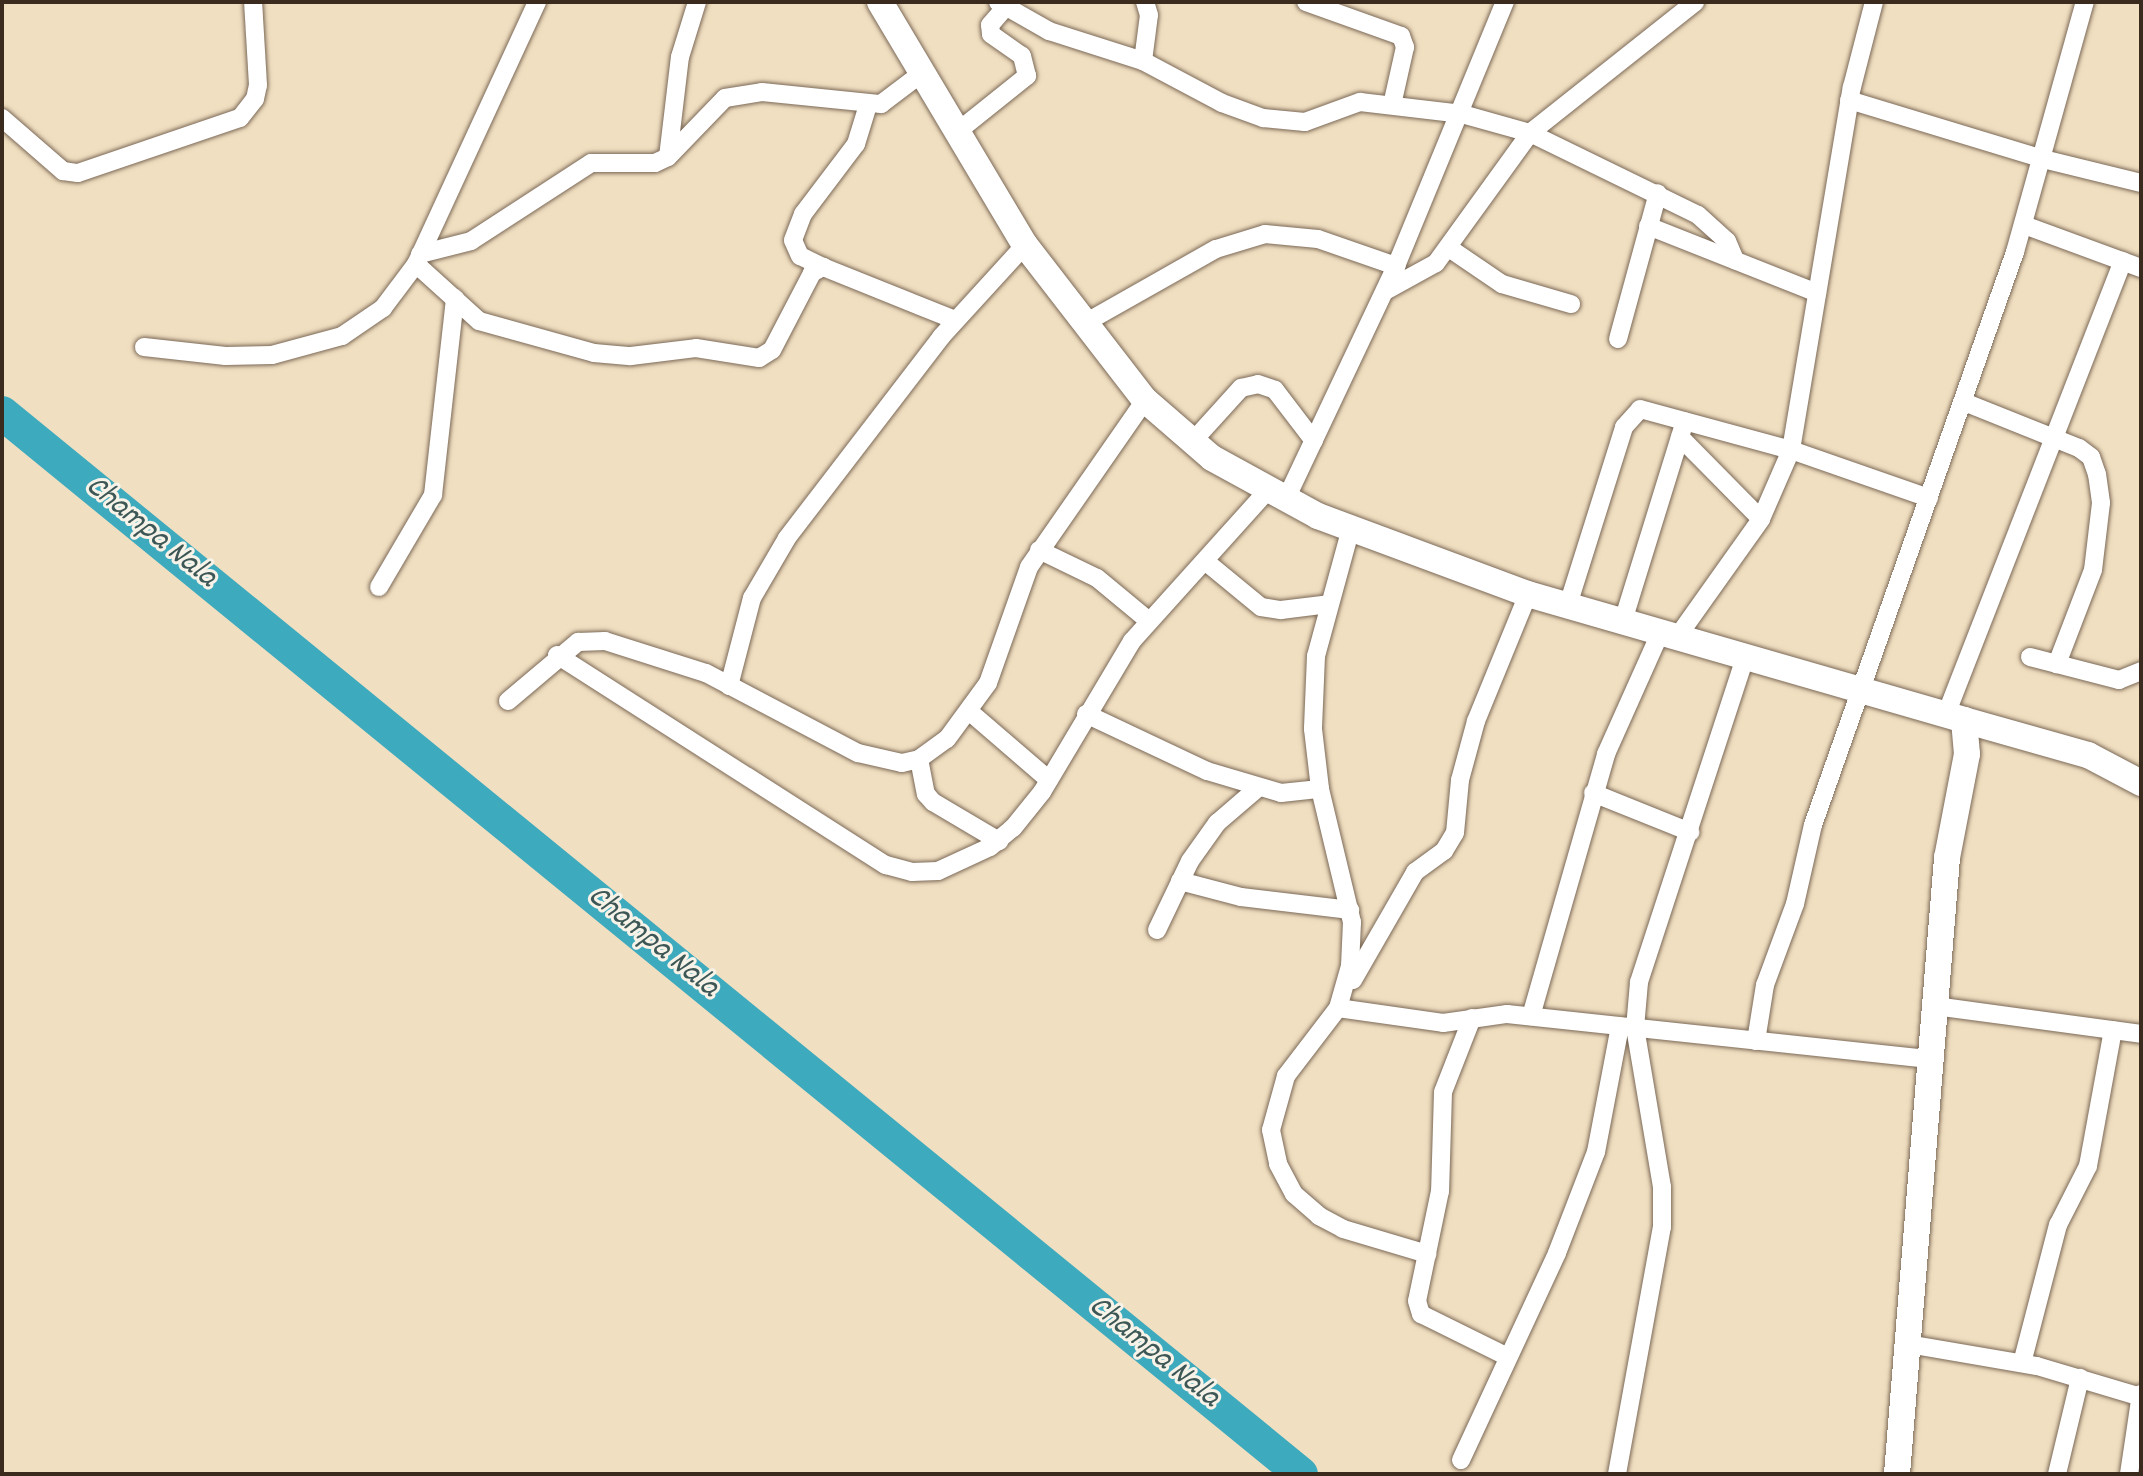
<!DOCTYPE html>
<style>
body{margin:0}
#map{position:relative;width:2143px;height:1476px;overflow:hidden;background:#f1dfc1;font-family:Dekko,sans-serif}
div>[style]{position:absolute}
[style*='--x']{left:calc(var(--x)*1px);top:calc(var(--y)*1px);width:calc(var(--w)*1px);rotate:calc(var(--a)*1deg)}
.river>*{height:34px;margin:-17px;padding:0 17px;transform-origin:17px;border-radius:17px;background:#3eaabe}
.roads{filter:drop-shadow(0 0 2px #7b6957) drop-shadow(0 0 2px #7b6957)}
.street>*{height:18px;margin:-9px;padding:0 9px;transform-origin:9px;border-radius:9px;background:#fff}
.secondary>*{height:26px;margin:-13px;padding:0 13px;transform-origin:13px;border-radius:13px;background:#fff}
span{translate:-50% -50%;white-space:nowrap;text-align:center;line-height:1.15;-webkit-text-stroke:6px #f7f3e8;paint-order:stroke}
.water-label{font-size:32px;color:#3c5756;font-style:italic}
.frame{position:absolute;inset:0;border:4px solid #3b2a1e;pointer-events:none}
</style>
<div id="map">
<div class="river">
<div style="--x:2;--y:413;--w:1677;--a:39.24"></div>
</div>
<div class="roads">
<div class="street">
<div style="--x:998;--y:2;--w:59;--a:29.6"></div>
<div style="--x:1049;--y:31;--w:99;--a:17.7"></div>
<div style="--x:1143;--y:61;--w:89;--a:28"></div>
<div style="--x:1222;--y:103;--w:44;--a:20.1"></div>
<div style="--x:1263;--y:118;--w:42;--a:5.4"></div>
<div style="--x:1305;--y:122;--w:59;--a:-20"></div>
<div style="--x:1360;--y:102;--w:103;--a:6.7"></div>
<div style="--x:1462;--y:114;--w:71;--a:15.6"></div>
<div style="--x:1530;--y:133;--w:187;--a:26"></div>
<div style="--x:1698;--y:215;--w:39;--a:42"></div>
<div style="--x:1727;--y:241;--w:21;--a:67"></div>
<div style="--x:1306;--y:2;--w:101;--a:19.7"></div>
<div style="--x:1401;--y:36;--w:12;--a:70"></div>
<div style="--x:1405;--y:47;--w:59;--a:102.6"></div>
<div style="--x:1143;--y:61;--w:46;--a:-82.6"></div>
<div style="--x:1149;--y:15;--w:14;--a:-107"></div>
<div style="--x:1849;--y:100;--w:203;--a:16.9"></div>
<div style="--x:2043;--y:159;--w:101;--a:13.8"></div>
<div style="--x:2;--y:118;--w:81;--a:41"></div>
<div style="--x:63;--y:171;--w:15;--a:8"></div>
<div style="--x:78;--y:173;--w:171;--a:-18.8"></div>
<div style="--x:240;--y:118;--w:24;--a:-52"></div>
<div style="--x:255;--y:99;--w:14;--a:-78"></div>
<div style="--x:258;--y:85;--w:83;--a:-93.4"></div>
<div style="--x:957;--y:132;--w:90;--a:-38.7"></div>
<div style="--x:1027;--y:76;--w:21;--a:-104"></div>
<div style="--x:1022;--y:56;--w:38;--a:-145"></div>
<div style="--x:991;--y:34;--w:9;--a:-96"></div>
<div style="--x:990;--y:25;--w:23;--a:-49"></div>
<div style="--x:668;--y:157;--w:101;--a:-83.2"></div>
<div style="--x:680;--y:57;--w:58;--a:-72.8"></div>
<div style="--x:2024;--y:225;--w:125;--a:20.2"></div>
<div style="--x:1648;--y:226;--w:182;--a:21.6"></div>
<div style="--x:1449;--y:248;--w:64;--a:34.2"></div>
<div style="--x:1502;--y:284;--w:72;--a:16.2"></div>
<div style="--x:420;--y:254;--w:53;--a:-14.3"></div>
<div style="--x:471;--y:241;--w:143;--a:-33"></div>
<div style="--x:591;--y:163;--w:64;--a:0"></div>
<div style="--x:655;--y:163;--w:14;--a:-25"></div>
<div style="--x:668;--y:157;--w:82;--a:-46"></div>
<div style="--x:725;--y:98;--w:37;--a:-9"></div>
<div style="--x:762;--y:92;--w:120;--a:5.8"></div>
<div style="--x:881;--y:104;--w:51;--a:-37.1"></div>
<div style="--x:416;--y:264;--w:85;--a:42.1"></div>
<div style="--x:479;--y:321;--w:119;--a:15.5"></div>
<div style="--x:594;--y:353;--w:37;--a:5"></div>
<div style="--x:631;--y:356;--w:65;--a:-7"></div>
<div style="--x:696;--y:348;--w:64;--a:9"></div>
<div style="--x:759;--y:358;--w:15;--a:-32"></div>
<div style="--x:772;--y:350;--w:87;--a:-62.5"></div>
<div style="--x:812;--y:273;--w:13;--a:-29"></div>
<div style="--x:823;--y:267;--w:142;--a:21.9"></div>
<div style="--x:823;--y:267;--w:25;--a:-154"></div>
<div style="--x:800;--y:256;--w:17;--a:-114"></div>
<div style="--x:793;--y:240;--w:28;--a:-69"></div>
<div style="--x:803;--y:214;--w:88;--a:-52.9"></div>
<div style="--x:856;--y:144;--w:41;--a:-72.9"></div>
<div style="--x:1385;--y:291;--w:58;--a:-28.8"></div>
<div style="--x:1436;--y:263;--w:160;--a:-54.1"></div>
<div style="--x:1530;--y:133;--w:211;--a:-38.4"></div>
<div style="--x:1085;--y:323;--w:150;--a:-29.5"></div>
<div style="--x:1216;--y:249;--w:51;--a:-17"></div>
<div style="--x:1265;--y:234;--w:53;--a:5.4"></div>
<div style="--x:1318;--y:239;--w:83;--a:19.1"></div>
<div style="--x:1618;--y:339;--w:151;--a:-74.7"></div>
<div style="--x:144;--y:347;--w:82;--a:6.3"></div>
<div style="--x:226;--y:356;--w:46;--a:-1.2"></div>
<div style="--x:272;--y:355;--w:73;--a:-15.2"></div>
<div style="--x:342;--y:336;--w:50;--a:-34.3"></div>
<div style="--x:383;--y:308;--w:55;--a:-53.1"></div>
<div style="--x:416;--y:264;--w:289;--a:-65.2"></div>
<div style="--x:1964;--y:402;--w:124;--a:21.8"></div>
<div style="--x:2079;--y:448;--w:15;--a:37"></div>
<div style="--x:2091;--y:457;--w:18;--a:71"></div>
<div style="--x:2097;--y:474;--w:29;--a:82"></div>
<div style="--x:2101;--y:503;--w:67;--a:96.8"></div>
<div style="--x:2093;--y:570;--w:101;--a:111"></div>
<div style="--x:1680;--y:437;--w:115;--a:45.4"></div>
<div style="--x:1193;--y:441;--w:72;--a:-47.8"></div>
<div style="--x:1241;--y:388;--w:17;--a:-13"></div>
<div style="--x:1258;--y:384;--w:18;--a:19"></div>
<div style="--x:1275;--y:390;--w:64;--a:52.6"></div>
<div style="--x:1286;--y:499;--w:258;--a:-64.7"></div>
<div style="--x:1396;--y:266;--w:286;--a:-67.6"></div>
<div style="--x:1351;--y:528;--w:133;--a:105.3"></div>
<div style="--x:1316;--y:656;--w:73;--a:92.4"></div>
<div style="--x:1313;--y:729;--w:60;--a:83.3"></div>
<div style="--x:1320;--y:789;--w:137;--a:76.5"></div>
<div style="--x:1352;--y:922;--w:44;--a:92.6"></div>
<div style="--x:1350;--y:966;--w:44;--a:105.9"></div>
<div style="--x:1338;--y:1008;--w:86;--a:127.4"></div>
<div style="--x:1286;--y:1076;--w:56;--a:105.5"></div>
<div style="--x:1271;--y:1130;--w:35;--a:78"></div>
<div style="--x:1278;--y:1164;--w:34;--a:62"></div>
<div style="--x:1294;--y:1194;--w:33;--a:41"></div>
<div style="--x:1319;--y:1216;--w:27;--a:28"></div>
<div style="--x:1343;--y:1229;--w:88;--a:16.6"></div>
<div style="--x:1039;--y:550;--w:64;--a:25.8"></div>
<div style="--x:1097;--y:578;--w:67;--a:39.6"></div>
<div style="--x:1205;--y:561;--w:72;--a:39.4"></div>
<div style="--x:1261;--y:607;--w:20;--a:9"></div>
<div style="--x:1281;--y:610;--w:48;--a:-7.1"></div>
<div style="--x:379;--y:587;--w:107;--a:-59.6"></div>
<div style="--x:433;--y:495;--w:198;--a:-83.6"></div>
<div style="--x:1568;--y:605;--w:187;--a:-72.5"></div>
<div style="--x:1624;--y:427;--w:24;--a:-48"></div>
<div style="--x:1640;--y:409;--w:156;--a:15.2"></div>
<div style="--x:1791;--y:450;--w:146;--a:19.2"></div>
<div style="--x:1623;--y:621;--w:209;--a:-72.8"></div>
<div style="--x:1678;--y:636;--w:143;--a:-54.6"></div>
<div style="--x:1761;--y:519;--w:75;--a:-66.5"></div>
<div style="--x:1791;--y:450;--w:368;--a:-80.5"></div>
<div style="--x:1852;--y:87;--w:88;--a:-75.5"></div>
<div style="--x:557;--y:655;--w:390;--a:32.6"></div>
<div style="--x:886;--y:865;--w:27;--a:15"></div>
<div style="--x:912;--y:872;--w:26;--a:-2"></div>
<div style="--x:938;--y:871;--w:57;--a:-24.8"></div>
<div style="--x:990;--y:847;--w:30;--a:-40"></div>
<div style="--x:1013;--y:828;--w:46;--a:-51.1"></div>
<div style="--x:1042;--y:792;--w:176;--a:-59.2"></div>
<div style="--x:1132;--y:641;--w:205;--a:-48"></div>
<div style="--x:2030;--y:657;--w:92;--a:14.5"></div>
<div style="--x:2119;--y:680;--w:24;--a:-22"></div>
<div style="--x:729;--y:686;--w:91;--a:-75.4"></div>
<div style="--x:752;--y:598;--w:69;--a:-59.7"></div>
<div style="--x:787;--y:538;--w:253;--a:-52.5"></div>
<div style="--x:941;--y:337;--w:125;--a:-47.6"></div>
<div style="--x:508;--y:701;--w:92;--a:-40.1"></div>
<div style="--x:578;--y:642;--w:27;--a:-2"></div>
<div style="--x:605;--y:641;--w:106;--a:17.6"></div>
<div style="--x:706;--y:673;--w:172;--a:27.8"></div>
<div style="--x:858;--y:753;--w:45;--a:12.8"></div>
<div style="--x:902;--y:763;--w:17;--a:-13"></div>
<div style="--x:919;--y:759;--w:34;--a:-36"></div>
<div style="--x:947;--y:739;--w:69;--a:-53.8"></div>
<div style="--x:988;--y:683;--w:123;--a:-70.5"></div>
<div style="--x:1029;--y:567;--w:203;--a:-55.2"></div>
<div style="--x:970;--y:712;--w:104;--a:40.7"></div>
<div style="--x:1947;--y:712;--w:484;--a:-68.7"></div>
<div style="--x:1086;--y:714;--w:134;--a:25.2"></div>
<div style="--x:1207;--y:771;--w:77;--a:16.6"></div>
<div style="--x:1281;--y:793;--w:39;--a:-6"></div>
<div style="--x:919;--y:759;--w:36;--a:79"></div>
<div style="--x:926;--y:794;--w:11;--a:49"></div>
<div style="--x:933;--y:802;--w:77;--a:30.6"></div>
<div style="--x:1593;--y:793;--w:105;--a:21.9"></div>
<div style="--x:1180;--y:881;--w:63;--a:14.7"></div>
<div style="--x:1241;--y:897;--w:110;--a:6.8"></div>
<div style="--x:1157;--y:930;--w:76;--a:-64.4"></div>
<div style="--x:1190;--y:861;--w:47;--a:-54.6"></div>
<div style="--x:1217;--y:823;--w:55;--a:-40.6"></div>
<div style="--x:1353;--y:980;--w:125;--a:-60.1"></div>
<div style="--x:1415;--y:872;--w:36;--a:-36"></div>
<div style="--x:1444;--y:851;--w:21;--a:-59"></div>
<div style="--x:1455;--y:833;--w:53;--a:-84.6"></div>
<div style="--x:1460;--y:780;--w:61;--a:-74.8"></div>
<div style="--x:1476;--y:721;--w:137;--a:-67.7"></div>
<div style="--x:1935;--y:1006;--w:208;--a:7.7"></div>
<div style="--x:1338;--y:1008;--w:106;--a:8.1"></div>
<div style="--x:1443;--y:1023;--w:65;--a:-8"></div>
<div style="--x:1507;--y:1014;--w:425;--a:6.1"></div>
<div style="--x:1531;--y:1016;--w:273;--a:-74"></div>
<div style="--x:1606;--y:754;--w:135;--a:-65.9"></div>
<div style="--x:1472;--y:1018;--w:79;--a:111.4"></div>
<div style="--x:1443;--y:1092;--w:99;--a:91.7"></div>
<div style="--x:1440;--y:1191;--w:112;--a:101.8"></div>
<div style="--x:1417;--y:1301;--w:14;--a:73"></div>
<div style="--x:1421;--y:1314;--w:97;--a:26.3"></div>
<div style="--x:1756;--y:1041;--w:57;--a:-80.9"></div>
<div style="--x:1765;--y:985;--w:86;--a:-69.7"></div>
<div style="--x:1795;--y:904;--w:81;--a:-77.2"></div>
<div style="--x:1813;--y:825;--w:608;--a:-70.58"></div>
<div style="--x:2015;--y:252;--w:260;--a:-74.4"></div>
<div style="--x:1908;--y:1344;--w:131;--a:9.7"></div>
<div style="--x:2037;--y:1366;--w:109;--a:16.6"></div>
<div style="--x:2022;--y:1363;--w:143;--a:-75.4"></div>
<div style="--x:2058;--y:1225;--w:66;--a:-63"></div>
<div style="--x:2088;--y:1166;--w:138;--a:-79.6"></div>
<div style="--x:1461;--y:1460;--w:228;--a:-65.1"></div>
<div style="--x:1557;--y:1253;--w:108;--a:-68.9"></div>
<div style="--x:1596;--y:1152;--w:128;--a:-79.2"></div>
<div style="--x:1617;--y:1474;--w:251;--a:-79.7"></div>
<div style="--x:1662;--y:1227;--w:40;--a:-90"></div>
<div style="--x:1662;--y:1187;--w:161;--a:-99.6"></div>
<div style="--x:1635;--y:1028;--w:46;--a:-85"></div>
<div style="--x:1639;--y:982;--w:344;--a:-71.9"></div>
<div style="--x:2057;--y:1474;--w:99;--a:-76.5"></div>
<div style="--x:2129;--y:1474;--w:81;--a:-81.5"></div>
</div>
<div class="secondary">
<div style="--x:880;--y:2;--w:283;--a:59.2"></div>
<div style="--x:1025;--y:245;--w:196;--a:52.3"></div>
<div style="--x:1145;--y:400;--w:89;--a:40.9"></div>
<div style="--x:1212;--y:458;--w:121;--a:28.7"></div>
<div style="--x:1318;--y:516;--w:224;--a:20.4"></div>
<div style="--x:1528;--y:594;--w:454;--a:16.1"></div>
<div style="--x:1964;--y:720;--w:34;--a:85"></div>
<div style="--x:1967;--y:754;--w:106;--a:100.9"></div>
<div style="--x:1947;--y:858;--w:618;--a:94.64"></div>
<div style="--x:1964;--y:720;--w:129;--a:15.8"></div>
<div style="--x:2088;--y:755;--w:60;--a:27.8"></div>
</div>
</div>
<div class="water-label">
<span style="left:150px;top:533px;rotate:39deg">Champa Nala</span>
<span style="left:652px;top:943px;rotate:39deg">Champa Nala</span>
<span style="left:1153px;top:1353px;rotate:39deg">Champa Nala</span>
</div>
<div class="frame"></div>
</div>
